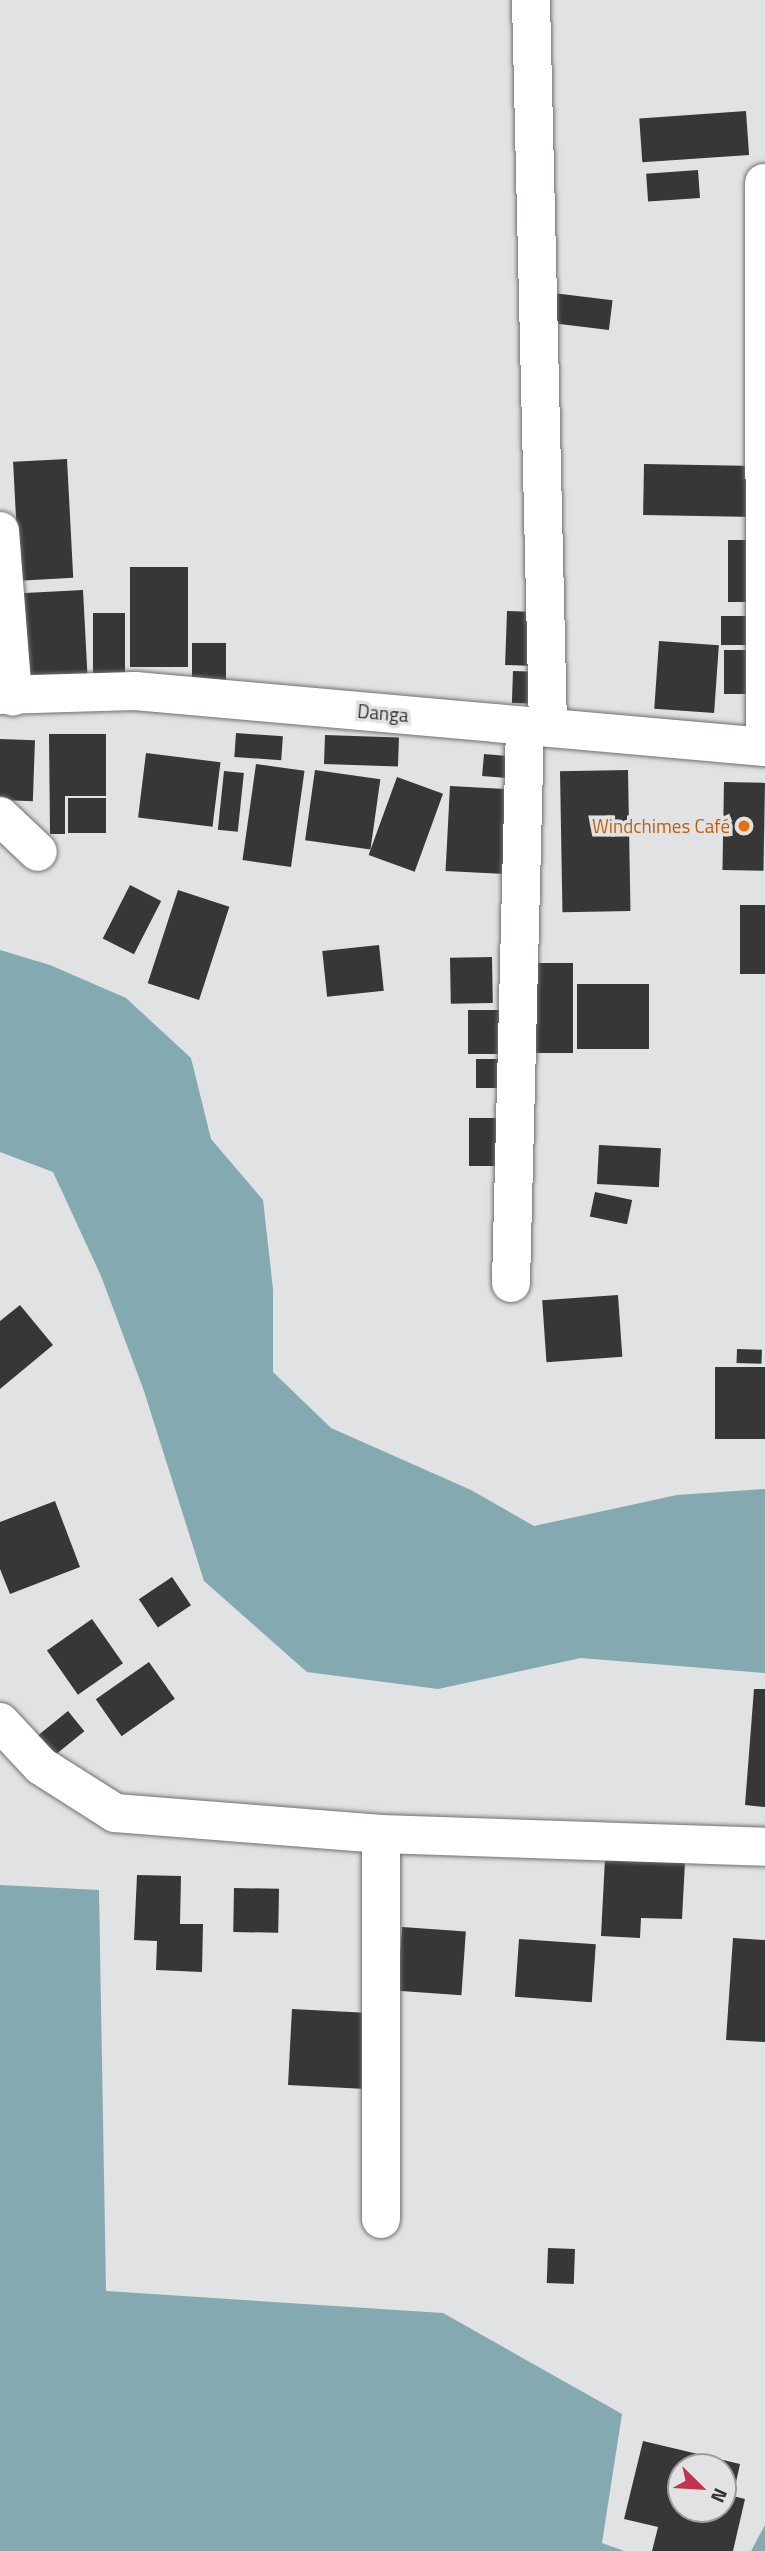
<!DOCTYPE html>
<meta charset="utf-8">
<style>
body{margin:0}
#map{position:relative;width:765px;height:2551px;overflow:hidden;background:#e1e2e3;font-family:"Titillium Web",sans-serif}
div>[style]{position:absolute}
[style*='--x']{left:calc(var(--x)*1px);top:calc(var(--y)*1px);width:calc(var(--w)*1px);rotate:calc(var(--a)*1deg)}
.water>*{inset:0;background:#85a9b0}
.building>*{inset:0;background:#383738;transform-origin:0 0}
.roads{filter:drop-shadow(0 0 2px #6f7071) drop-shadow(0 0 2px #6f7071)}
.street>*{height:38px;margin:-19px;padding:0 19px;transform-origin:19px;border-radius:19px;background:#fff}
.dots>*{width:19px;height:19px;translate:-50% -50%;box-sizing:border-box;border:4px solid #e1e2e3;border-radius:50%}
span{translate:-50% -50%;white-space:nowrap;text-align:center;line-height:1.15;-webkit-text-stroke:7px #e1e2e3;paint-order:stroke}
.street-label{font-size:19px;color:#333434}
.food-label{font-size:19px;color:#c56008}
.right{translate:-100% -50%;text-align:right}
.north{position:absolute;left:667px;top:2453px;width:70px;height:70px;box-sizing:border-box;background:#e1e2e3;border:2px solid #9b9c9d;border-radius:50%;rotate:114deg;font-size:19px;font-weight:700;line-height:28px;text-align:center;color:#333434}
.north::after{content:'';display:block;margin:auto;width:24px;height:32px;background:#c23251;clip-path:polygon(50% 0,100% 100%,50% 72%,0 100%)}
</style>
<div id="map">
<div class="water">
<div style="clip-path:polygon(0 950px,50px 965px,126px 998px,191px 1058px,211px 1139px,263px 1200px,273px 1289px,273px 1372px,331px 1428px,471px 1490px,534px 1526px,677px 1495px,765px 1489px,765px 1673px,581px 1658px,438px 1689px,307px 1672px,204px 1581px,144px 1391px,101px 1276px,53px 1172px,0 1152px)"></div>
<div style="clip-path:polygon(0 1885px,99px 1890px,106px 2291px,443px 2313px,622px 2414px,602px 2543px,624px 2551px,0 2551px)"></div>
<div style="clip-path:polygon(765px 2525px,765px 2551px,751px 2551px)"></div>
</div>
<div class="building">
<div style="left:746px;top:111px;width:44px;height:107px;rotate:86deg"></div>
<div style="left:698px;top:170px;width:28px;height:52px;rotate:86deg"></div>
<div style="left:553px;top:293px;width:60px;height:30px;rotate:7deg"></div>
<div style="left:67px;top:459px;width:119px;height:54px;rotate:87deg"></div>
<div style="left:644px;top:464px;width:112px;height:51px;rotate:1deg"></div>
<div style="left:728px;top:540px;width:33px;height:62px"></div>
<div style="left:130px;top:567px;width:58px;height:100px"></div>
<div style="left:83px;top:590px;width:93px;height:63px;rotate:87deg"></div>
<div style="left:507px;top:611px;width:37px;height:54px;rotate:2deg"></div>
<div style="left:93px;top:613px;width:32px;height:69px"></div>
<div style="left:721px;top:616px;width:41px;height:29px"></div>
<div style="left:659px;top:641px;width:60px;height:68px;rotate:4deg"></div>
<div style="left:192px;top:643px;width:34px;height:44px"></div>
<div style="left:724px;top:650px;width:39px;height:44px"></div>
<div style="left:513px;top:671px;width:32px;height:32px;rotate:2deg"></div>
<div style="left:236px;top:733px;width:47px;height:24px;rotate:4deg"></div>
<div style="clip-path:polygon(49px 734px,106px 734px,106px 796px,65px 796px,65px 834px,50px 834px)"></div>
<div style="left:325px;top:735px;width:74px;height:29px;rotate:2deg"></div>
<div style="left:0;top:739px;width:35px;height:61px;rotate:2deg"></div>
<div style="left:146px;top:753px;width:75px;height:65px;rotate:7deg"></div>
<div style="left:484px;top:754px;width:37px;height:22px;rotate:5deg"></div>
<div style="left:256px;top:764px;width:49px;height:97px;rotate:8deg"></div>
<div style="left:315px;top:770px;width:66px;height:71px;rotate:8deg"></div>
<div style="left:628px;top:770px;width:141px;height:68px;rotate:89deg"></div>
<div style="left:224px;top:771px;width:20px;height:59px;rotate:6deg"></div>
<div style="left:397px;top:777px;width:49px;height:83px;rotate:20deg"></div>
<div style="left:724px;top:782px;width:41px;height:88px;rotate:1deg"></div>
<div style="left:450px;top:786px;width:71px;height:85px;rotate:3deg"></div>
<div style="left:106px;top:798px;width:35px;height:38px;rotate:90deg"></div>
<div style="left:130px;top:885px;width:35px;height:60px;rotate:27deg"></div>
<div style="left:178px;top:890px;width:54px;height:98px;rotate:18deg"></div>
<div style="left:740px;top:905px;width:25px;height:69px"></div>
<div style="left:379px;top:945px;width:46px;height:57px;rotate:84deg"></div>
<div style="left:492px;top:957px;width:46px;height:42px;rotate:89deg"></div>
<div style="left:573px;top:963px;width:90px;height:52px;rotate:90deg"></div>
<div style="left:577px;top:984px;width:72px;height:65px"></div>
<div style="left:468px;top:1010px;width:35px;height:44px"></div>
<div style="left:510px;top:1059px;width:29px;height:34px;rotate:90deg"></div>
<div style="left:469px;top:1118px;width:41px;height:48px"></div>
<div style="left:599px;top:1145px;width:62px;height:39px;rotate:3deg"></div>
<div style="left:595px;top:1192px;width:38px;height:25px;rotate:12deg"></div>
<div style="left:618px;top:1295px;width:62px;height:76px;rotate:86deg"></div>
<div style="clip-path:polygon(20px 1305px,53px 1345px,0 1389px,0 1321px)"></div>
<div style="left:737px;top:1349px;width:25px;height:14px;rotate:2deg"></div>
<div style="left:715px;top:1367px;width:50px;height:72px"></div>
<div style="clip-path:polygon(55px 1501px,80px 1567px,10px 1594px,0 1569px,0 1522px)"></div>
<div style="left:172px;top:1577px;width:34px;height:40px;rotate:56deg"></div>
<div style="left:92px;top:1619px;width:54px;height:55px;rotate:55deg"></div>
<div style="left:149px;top:1662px;width:45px;height:65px;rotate:55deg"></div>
<div style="clip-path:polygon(754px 1689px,765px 1689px,765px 1807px,745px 1805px)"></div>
<div style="left:68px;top:1711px;width:26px;height:40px;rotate:51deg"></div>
<div style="clip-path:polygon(605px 1858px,685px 1862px,682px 1919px,641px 1918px,640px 1938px,601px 1936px)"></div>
<div style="clip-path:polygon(137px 1875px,181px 1876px,180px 1924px,203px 1924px,202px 1972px,156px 1970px,157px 1941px,134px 1940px)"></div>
<div style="left:234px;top:1888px;width:45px;height:44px;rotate:1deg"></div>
<div style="left:402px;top:1927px;width:64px;height:64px;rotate:4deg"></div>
<div style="clip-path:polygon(733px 1938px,765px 1940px,765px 2042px,726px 2040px)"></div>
<div style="left:519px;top:1939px;width:77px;height:58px;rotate:4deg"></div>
<div style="left:292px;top:2009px;width:83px;height:76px;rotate:3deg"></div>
<div style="left:548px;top:2248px;width:27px;height:35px;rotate:2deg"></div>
<div style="clip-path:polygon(evenodd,643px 2441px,740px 2464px,733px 2496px,745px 2499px,733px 2551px,652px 2551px,658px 2527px,624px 2519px,643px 2441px,681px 2467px,723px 2467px,723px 2509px,681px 2509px,681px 2467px)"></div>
</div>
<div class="roads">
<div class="street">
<div style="--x:531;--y:0;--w:727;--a:88.66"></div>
<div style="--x:764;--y:183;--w:564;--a:89.9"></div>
<div style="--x:0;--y:531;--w:166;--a:85.5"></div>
<div style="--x:0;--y:695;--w:135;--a:-1.7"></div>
<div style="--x:135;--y:691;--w:632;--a:5.08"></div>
<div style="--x:0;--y:816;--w:52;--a:43.5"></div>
<div style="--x:511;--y:1283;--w:557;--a:-88.56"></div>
<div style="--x:0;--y:1722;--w:60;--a:47"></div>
<div style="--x:41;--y:1766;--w:88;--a:32.4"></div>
<div style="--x:115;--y:1813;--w:267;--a:4.5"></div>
<div style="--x:381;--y:1834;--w:384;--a:1.9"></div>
<div style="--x:381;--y:2219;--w:385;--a:-90"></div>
</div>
</div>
<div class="dots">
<div style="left:744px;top:826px;background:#e8710a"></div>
</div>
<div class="street-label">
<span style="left:383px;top:713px;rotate:5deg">Danga</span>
</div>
<div class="food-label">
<span class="right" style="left:730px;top:826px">Windchimes Café</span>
</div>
<div class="north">N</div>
</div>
